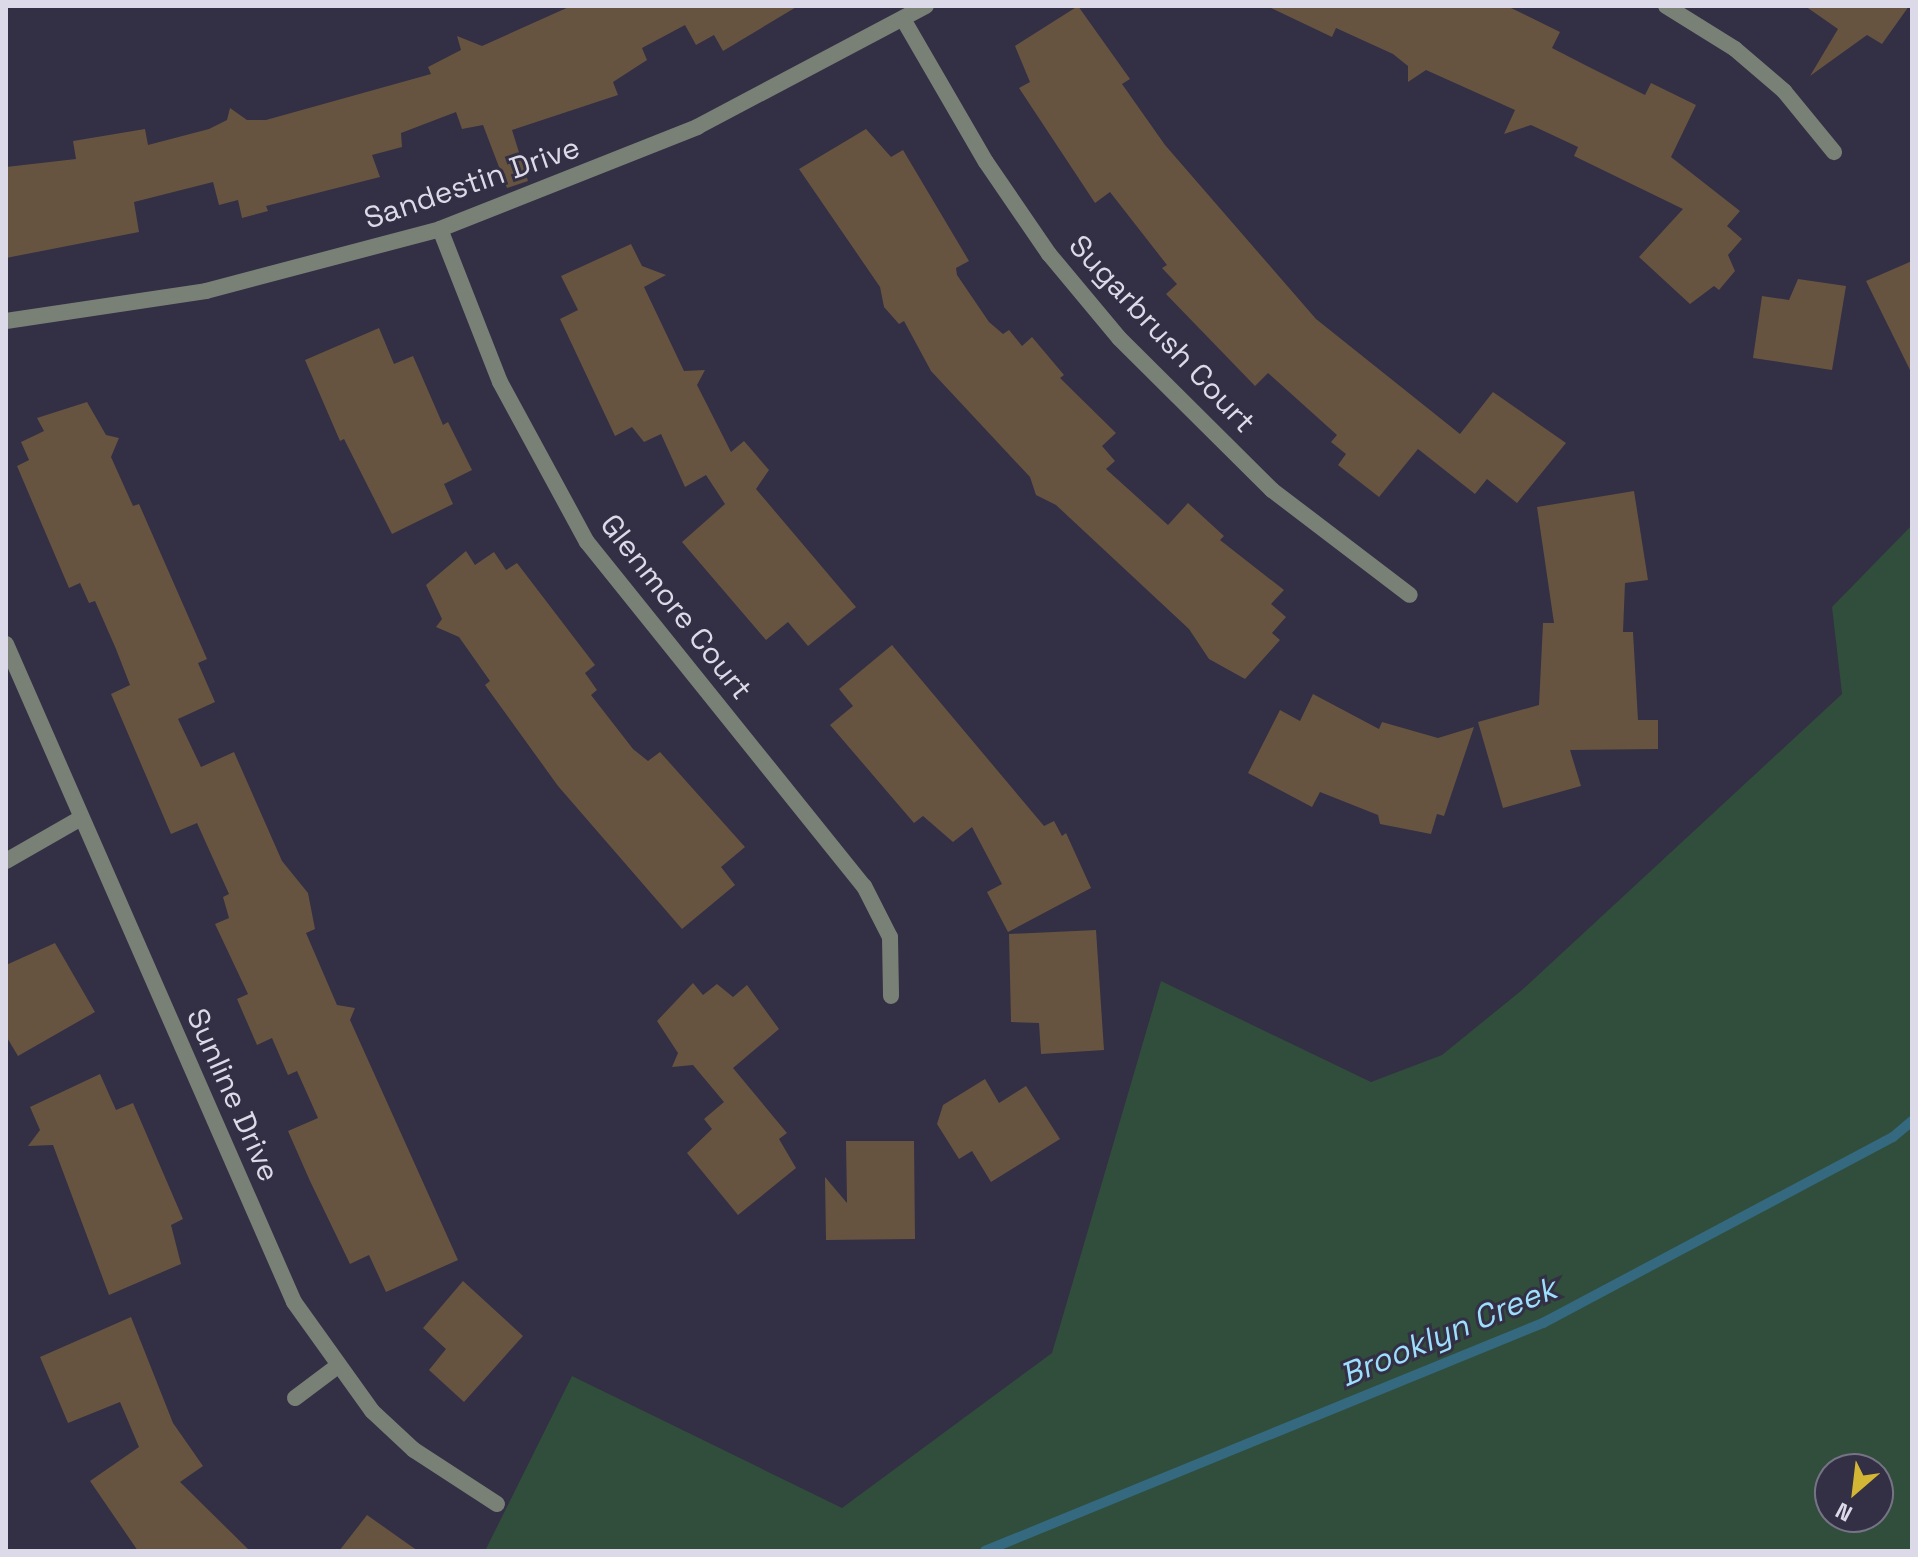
<!DOCTYPE html>
<style>
body{margin:0}
#map{position:relative;width:1918px;height:1557px;overflow:hidden;background:#332f44;font-family:"Space Grotesk",sans-serif}
div>[style]{position:absolute}
[style*='--x']{left:calc(var(--x)*1px);top:calc(var(--y)*1px);width:calc(var(--w)*1px);rotate:calc(var(--a)*1deg)}
.green>*{inset:0;background:#304e3b}
.stream>*{height:10px;margin:-5px;padding:0 5px;transform-origin:5px;border-radius:5px;background:#346980}
.building>*{inset:0;background:#665441}
.minor>*{height:16px;margin:-8px;padding:0 8px;transform-origin:8px;border-radius:8px;background:#798177}
span{translate:-50% -50%;white-space:nowrap;text-align:center;line-height:1.15;-webkit-text-stroke:6px #332f44;paint-order:stroke}
.street-label{font-size:30px;color:#dcdae8}
.water-label{font-size:32px;color:#9ddefd;font-style:italic}
.frame{position:absolute;inset:0;border:8px solid #dcdae8;pointer-events:none}
.north{position:absolute;left:1814px;top:1453px;width:80px;height:80px;box-sizing:border-box;background:#332f44;border:2px solid #777386;border-radius:50%;rotate:208deg;font-size:22px;font-weight:700;line-height:32px;text-align:center;color:#dcdae8}
.north::after{content:'';display:block;margin:auto;width:28px;height:36px;background:#d4b635;clip-path:polygon(50% 0,100% 100%,50% 72%,0 100%)}
</style>
<div id="map">
<div class="green">
<div style="clip-path:polygon(evenodd,1912px 525px,1912px 1551px,485px 1551px,572px 1376px,842px 1508px,1052px 1353px,1161px 981px,1371px 1082px,1442px 1055px,1522px 990px,1842px 694px,1832px 607px,1912px 525px,1830px 1469px,1878px 1469px,1878px 1517px,1830px 1517px,1830px 1469px)"></div>
</div>
<div class="stream">
<div style="--x:985;--y:1551;--w:603;--a:-22.23"></div>
<div style="--x:1543;--y:1323;--w:396;--a:-28"></div>
<div style="--x:1893;--y:1137;--w:25;--a:-40"></div>
</div>
<div class="building">
<div style="clip-path:polygon(571px 6px,798px 6px,723px 51px,714px 35px,696px 45px,685px 25px,642px 48px,647px 60px,613px 82px,618px 95px,512px 130px,528px 181px,507px 188px,483px 125px,462px 129px,456px 112px,401px 133px,402px 147px,372px 155px,380px 177px,266px 206px,268px 211px,242px 218px,238px 200px,219px 205px,213px 182px,134px 202px,139px 232px,6px 258px,6px 167px,76px 159px,73px 141px,145px 129px,148px 145px,209px 129px,227px 120px,230px 108px,247px 120px,266px 120px,431px 74px,428px 67px,461px 50px,457px 36px,482px 46px)"></div>
<div style="clip-path:polygon(1078px 6px,1130px 79px,1122px 84px,1165px 145px,1316px 319px,1460px 434px,1493px 392px,1566px 443px,1517px 503px,1487px 479px,1475px 494px,1418px 449px,1379px 497px,1338px 465px,1346px 454px,1331px 442px,1337px 435px,1268px 373px,1255px 386px,1166px 294px,1177px 284px,1162px 268px,1167px 265px,1110px 192px,1095px 203px,1019px 88px,1030px 82px,1015px 46px)"></div>
<div style="clip-path:polygon(1267px 6px,1507px 6px,1560px 32px,1552px 48px,1587px 66px,1645px 95px,1651px 83px,1696px 105px,1671px 157px,1740px 211px,1727px 226px,1742px 239px,1728px 255px,1735px 271px,1719px 290px,1714px 286px,1690px 304px,1639px 257px,1683px 209px,1574px 156px,1578px 147px,1531px 125px,1504px 134px,1515px 110px,1426px 70px,1408px 82px,1408px 66px,1393px 54px,1336px 28px,1332px 37px)"></div>
<div style="clip-path:polygon(1805px 6px,1909px 6px,1882px 44px,1867px 35px,1810px 76px,1838px 29px)"></div>
<div style="clip-path:polygon(866px 129px,891px 157px,903px 150px,969px 261px,956px 268px,957px 275px,989px 322px,1003px 334px,1009px 330px,1022px 346px,1032px 337px,1064px 375px,1060px 378px,1116px 433px,1102px 446px,1115px 461px,1106px 469px,1168px 525px,1188px 503px,1224px 536px,1220px 540px,1284px 590px,1271px 604px,1286px 617px,1272px 633px,1280px 640px,1245px 679px,1209px 659px,1189px 629px,1056px 505px,1036px 495px,1030px 477px,931px 371px,904px 321px,899px 324px,884px 307px,880px 287px,799px 169px)"></div>
<div style="clip-path:polygon(631px 244px,642px 266px,666px 275px,644px 287px,684px 371px,705px 370px,697px 385px,731px 452px,744px 441px,769px 470px,756px 489px,856px 607px,808px 646px,788px 622px,766px 640px,682px 542px,725px 504px,706px 475px,685px 487px,661px 434px,644px 442px,632px 427px,615px 436px,560px 319px,578px 310px,561px 276px)"></div>
<div style="clip-path:polygon(1912px 261px,1912px 374px,1866px 281px)"></div>
<div style="clip-path:polygon(1798px 279px,1846px 286px,1832px 370px,1753px 358px,1762px 296px,1789px 300px)"></div>
<div style="clip-path:polygon(379px 328px,394px 364px,413px 356px,443px 425px,448px 422px,472px 470px,444px 484px,453px 504px,392px 534px,344px 439px,340px 441px,305px 360px)"></div>
<div style="clip-path:polygon(87px 402px,106px 435px,119px 438px,111px 457px,133px 506px,139px 504px,207px 659px,198px 663px,215px 702px,178px 719px,201px 767px,234px 752px,282px 861px,308px 893px,315px 929px,306px 933px,337px 1005px,355px 1008px,350px 1020px,458px 1260px,386px 1292px,369px 1255px,350px 1264px,310px 1181px,288px 1131px,318px 1118px,297px 1071px,288px 1075px,272px 1038px,257px 1045px,237px 999px,248px 994px,215px 924px,229px 918px,223px 897px,229px 894px,197px 823px,171px 834px,111px 694px,130px 685px,116px 649px,95px 601px,89px 603px,80px 583px,69px 588px,17px 466px,29px 460px,21px 442px,44px 431px,37px 418px)"></div>
<div style="clip-path:polygon(1634px 491px,1648px 580px,1625px 583px,1623px 632px,1633px 632px,1638px 720px,1658px 720px,1658px 749px,1570px 750px,1581px 786px,1503px 808px,1478px 722px,1539px 705px,1543px 623px,1554px 623px,1537px 507px)"></div>
<div style="clip-path:polygon(466px 551px,475px 565px,494px 552px,506px 570px,517px 563px,595px 665px,585px 673px,597px 690px,591px 695px,633px 749px,648px 761px,660px 752px,745px 847px,721px 867px,735px 885px,682px 929px,558px 786px,485px 685px,490px 681px,459px 637px,436px 627px,442px 619px,426px 585px)"></div>
<div style="clip-path:polygon(892px 645px,1044px 826px,1054px 821px,1062px 836px,1066px 833px,1091px 888px,1008px 932px,987px 892px,1002px 884px,972px 827px,953px 842px,923px 816px,914px 823px,830px 725px,853px 706px,839px 689px)"></div>
<div style="clip-path:polygon(1313px 694px,1379px 729px,1382px 722px,1438px 738px,1474px 727px,1444px 816px,1437px 814px,1431px 834px,1380px 824px,1378px 815px,1320px 792px,1312px 807px,1248px 773px,1280px 710px,1300px 721px)"></div>
<div style="clip-path:polygon(1096px 930px,1104px 1050px,1041px 1054px,1039px 1023px,1011px 1022px,1009px 934px)"></div>
<div style="clip-path:polygon(55px 943px,95px 1012px,18px 1056px,6px 1036px,6px 965px)"></div>
<div style="clip-path:polygon(693px 983px,703px 995px,717px 984px,733px 997px,747px 985px,779px 1029px,733px 1068px,787px 1133px,779px 1139px,796px 1168px,738px 1215px,687px 1153px,712px 1129px,704px 1119px,724px 1102px,693px 1065px,672px 1067px,678px 1053px,657px 1021px)"></div>
<div style="clip-path:polygon(100px 1074px,116px 1110px,133px 1103px,183px 1219px,171px 1225px,181px 1264px,109px 1295px,53px 1145px,28px 1146px,40px 1130px,30px 1107px)"></div>
<div style="clip-path:polygon(985px 1079px,999px 1103px,1026px 1086px,1060px 1139px,991px 1182px,972px 1151px,959px 1159px,937px 1124px,943px 1105px)"></div>
<div style="clip-path:polygon(846px 1141px,914px 1141px,915px 1239px,826px 1240px,825px 1177px,847px 1203px)"></div>
<div style="clip-path:polygon(463px 1281px,523px 1336px,464px 1402px,429px 1370px,446px 1349px,423px 1328px)"></div>
<div style="clip-path:polygon(131px 1317px,173px 1423px,203px 1466px,180px 1482px,250px 1551px,138px 1551px,90px 1481px,139px 1447px,120px 1402px,68px 1423px,40px 1357px)"></div>
<div style="clip-path:polygon(367px 1515px,418px 1551px,339px 1551px)"></div>
</div>
<div class="minor">
<div style="--x:1666;--y:6;--w:81;--a:31.9"></div>
<div style="--x:1735;--y:49;--w:65;--a:40.6"></div>
<div style="--x:1784;--y:91;--w:79;--a:50.7"></div>
<div style="--x:903;--y:19;--w:165;--a:59.9"></div>
<div style="--x:986;--y:162;--w:112;--a:55.6"></div>
<div style="--x:1049;--y:254;--w:109;--a:50.2"></div>
<div style="--x:1119;--y:338;--w:216;--a:44.8"></div>
<div style="--x:1272;--y:490;--w:173;--a:37.3"></div>
<div style="--x:440;--y:229;--w:164;--a:68.6"></div>
<div style="--x:500;--y:382;--w:182;--a:61.5"></div>
<div style="--x:587;--y:542;--w:442;--a:51.2"></div>
<div style="--x:864;--y:886;--w:57;--a:63"></div>
<div style="--x:890;--y:937;--w:59;--a:89"></div>
<div style="--x:6;--y:321;--w:202;--a:-8.5"></div>
<div style="--x:206;--y:291;--w:242;--a:-14.8"></div>
<div style="--x:440;--y:229;--w:277;--a:-21.6"></div>
<div style="--x:697;--y:127;--w:259;--a:-27.9"></div>
<div style="--x:6;--y:644;--w:718;--a:66.36"></div>
<div style="--x:294;--y:1302;--w:134;--a:54.4"></div>
<div style="--x:372;--y:1411;--w:57;--a:42.9"></div>
<div style="--x:414;--y:1450;--w:99;--a:33"></div>
<div style="--x:6;--y:861;--w:86;--a:-29.8"></div>
<div style="--x:295;--y:1398;--w:50;--a:-36.9"></div>
</div>
<div class="street-label">
<span style="left:472px;top:183px;rotate:-19deg">Sandestin Drive</span>
<span style="left:1162px;top:334px;rotate:47deg">Sugarbrush Court</span>
<span style="left:676px;top:607px;rotate:52deg">Glenmore Court</span>
<span style="left:233px;top:1095px;rotate:66deg">Sunline Drive</span>
</div>
<div class="water-label">
<span style="left:1448px;top:1332px;rotate:-23deg">Brooklyn Creek</span>
</div>
<div class="frame"></div>
<div class="north">N</div>
</div>
